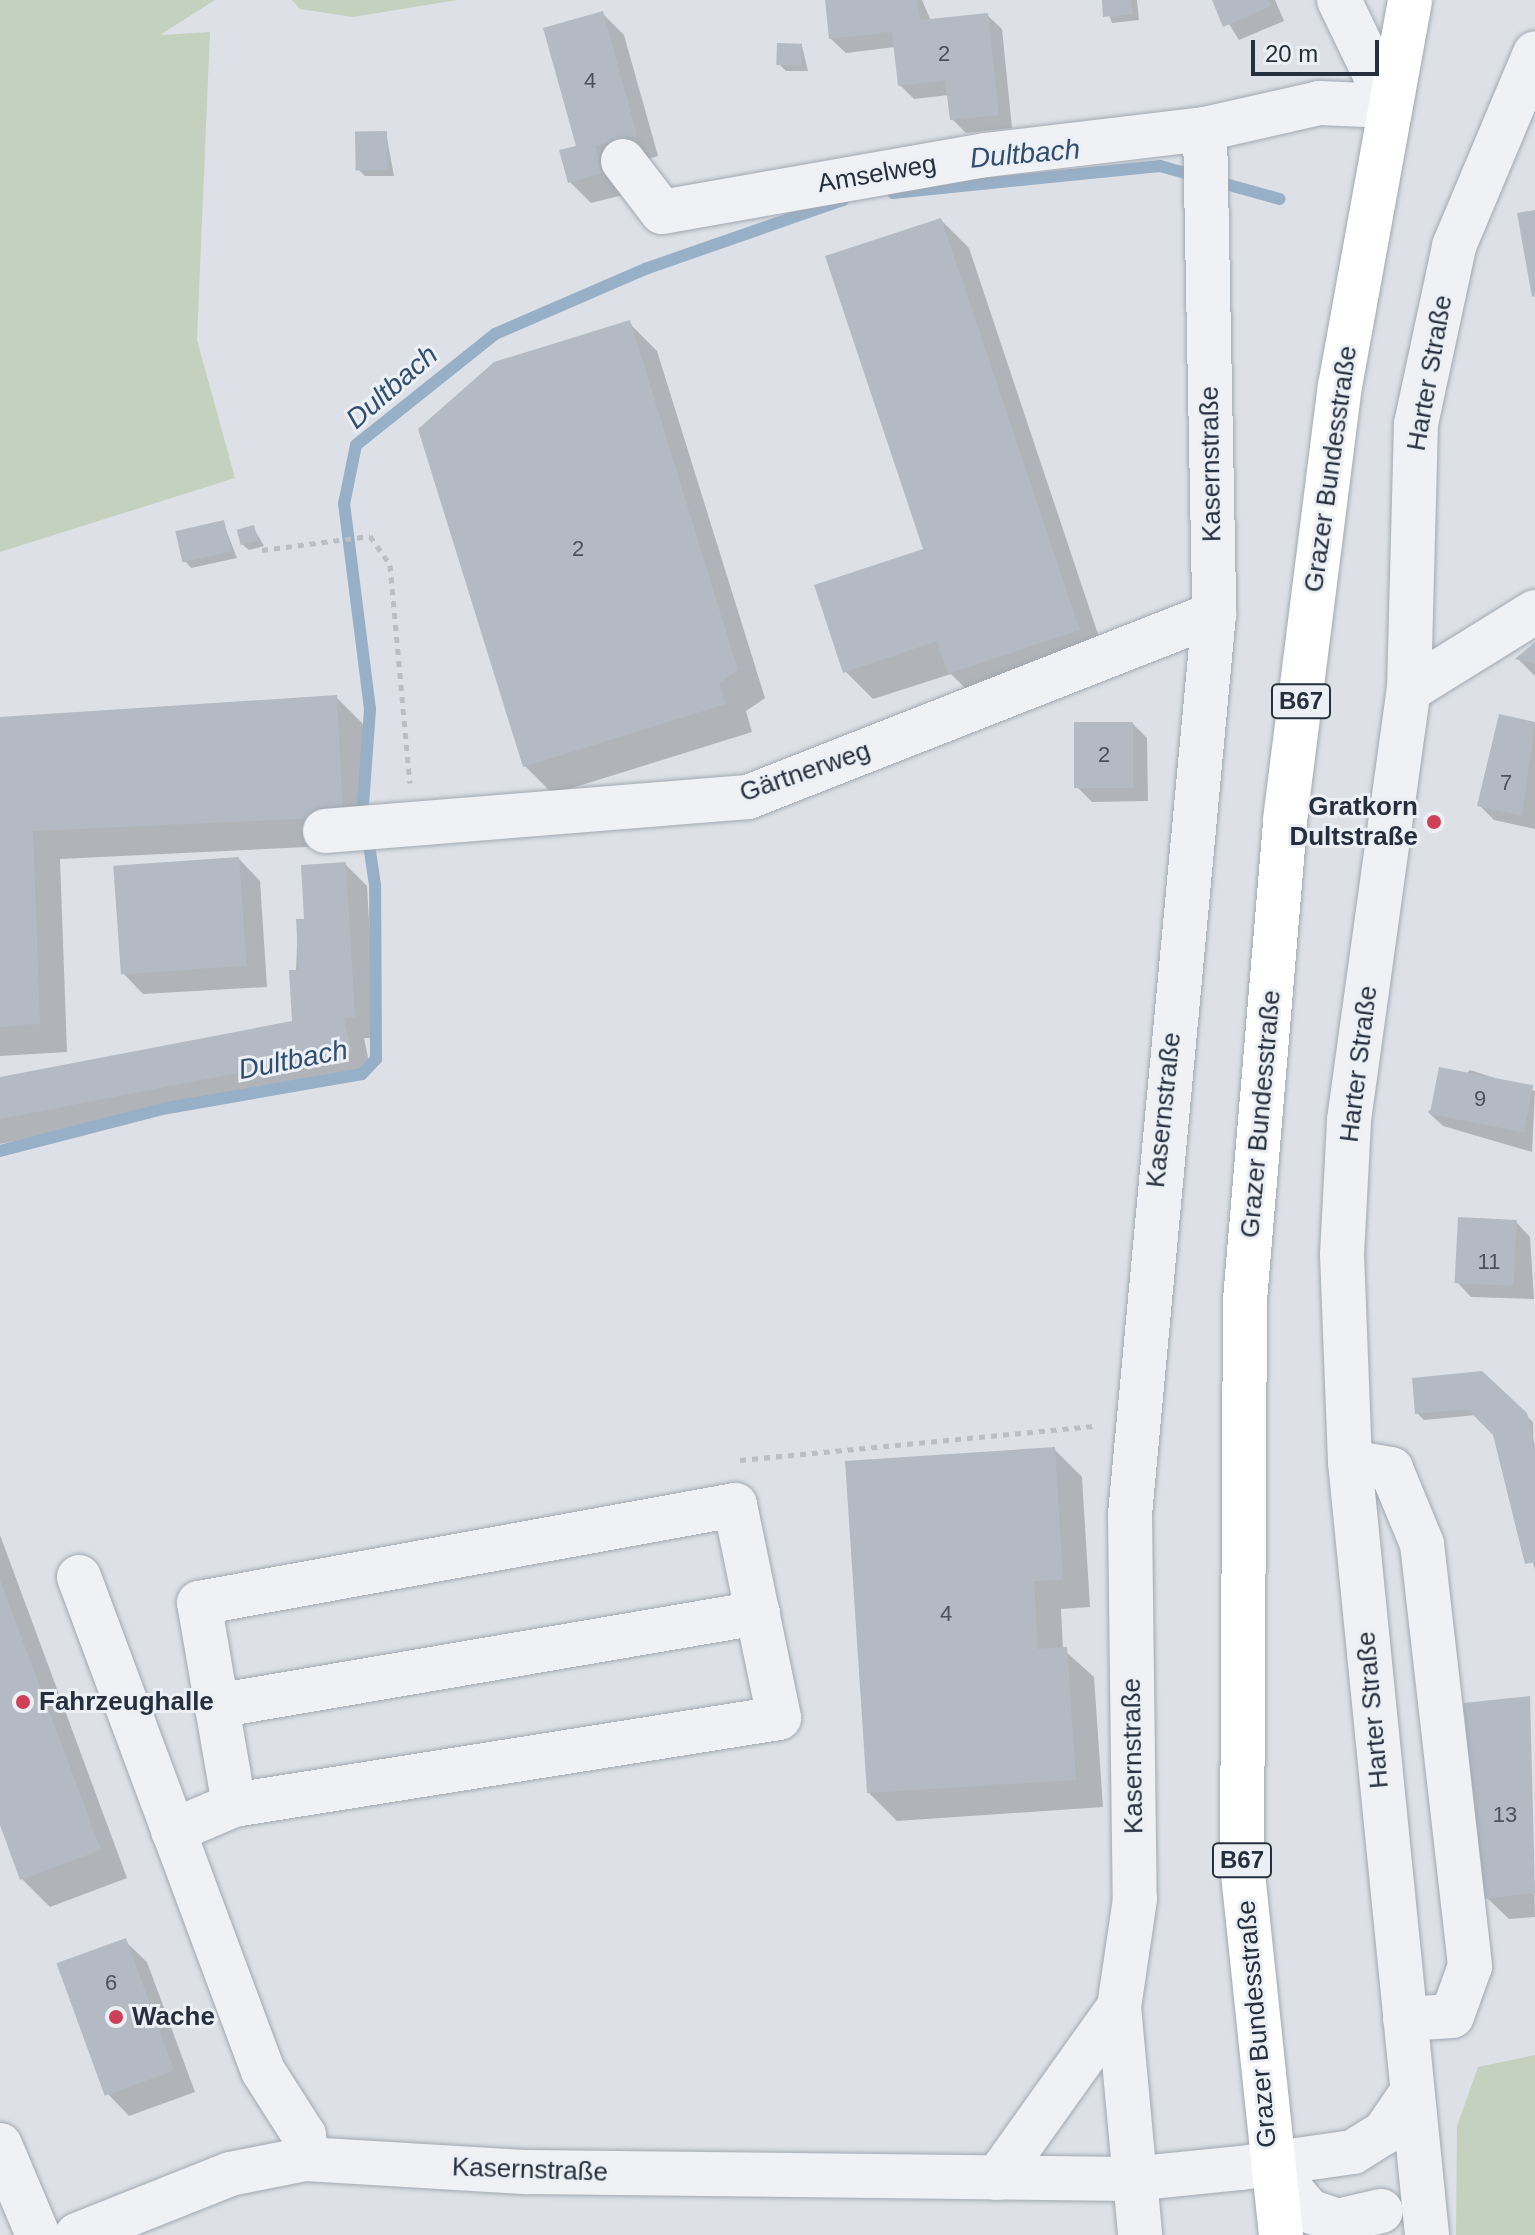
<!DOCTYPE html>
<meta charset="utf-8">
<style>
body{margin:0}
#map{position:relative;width:1535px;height:2235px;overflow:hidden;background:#dde1e7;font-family:Helvetica,sans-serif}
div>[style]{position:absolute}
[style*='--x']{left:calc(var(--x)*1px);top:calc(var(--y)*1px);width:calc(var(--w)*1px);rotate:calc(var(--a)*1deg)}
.green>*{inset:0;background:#c3d1be}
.shadow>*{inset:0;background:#0003}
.stream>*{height:12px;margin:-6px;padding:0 6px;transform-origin:6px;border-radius:6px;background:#97afc7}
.building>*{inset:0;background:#b4bac3;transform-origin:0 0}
.path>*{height:5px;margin-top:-2.5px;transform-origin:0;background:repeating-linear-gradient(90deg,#bbbfc5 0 6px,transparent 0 12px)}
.roads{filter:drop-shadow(0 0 2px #a2a8b1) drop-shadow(0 0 2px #a2a8b1)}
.minor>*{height:44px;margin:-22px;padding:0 22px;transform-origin:22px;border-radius:22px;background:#eff1f5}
.major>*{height:44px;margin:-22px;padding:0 22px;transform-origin:22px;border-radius:22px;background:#fff}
.dots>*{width:22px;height:22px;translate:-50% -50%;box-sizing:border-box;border:4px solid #ecf0f4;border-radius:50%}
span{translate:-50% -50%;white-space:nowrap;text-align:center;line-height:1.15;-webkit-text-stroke:6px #ecf0f4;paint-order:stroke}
.number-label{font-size:22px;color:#4a525e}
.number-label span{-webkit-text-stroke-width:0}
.shield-label span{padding:2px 6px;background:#ecf0f4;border:2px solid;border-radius:6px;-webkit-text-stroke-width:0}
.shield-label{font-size:24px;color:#262f3d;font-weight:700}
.street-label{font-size:26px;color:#262f3d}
.poi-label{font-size:26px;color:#262f3d;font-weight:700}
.right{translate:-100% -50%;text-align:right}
.left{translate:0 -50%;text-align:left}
.water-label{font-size:28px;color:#314e70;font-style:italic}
.scale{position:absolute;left:1251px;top:40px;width:128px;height:36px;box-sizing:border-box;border:4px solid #262f3d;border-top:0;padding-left:10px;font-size:24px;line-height:28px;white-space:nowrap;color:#262f3d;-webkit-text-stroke:6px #ecf0f4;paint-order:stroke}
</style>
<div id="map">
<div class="green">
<div style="clip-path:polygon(0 0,215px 0,160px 35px,210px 32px,197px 340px,235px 478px,0 552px)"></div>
<div style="clip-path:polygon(292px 0,457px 0,353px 17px,300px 9px)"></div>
<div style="clip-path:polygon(1535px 2055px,1535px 2235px,1456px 2235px,1457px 2126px,1478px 2067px)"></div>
</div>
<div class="shadow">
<div style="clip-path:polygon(827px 0,922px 0,931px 21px,987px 15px,1002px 29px,1012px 128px,966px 133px,952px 119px,949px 95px,914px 99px,900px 85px,895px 47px,846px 53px,831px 39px)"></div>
<div style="clip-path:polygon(1104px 0,1137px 0,1139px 20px,1112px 23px)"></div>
<div style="clip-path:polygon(1214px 0,1275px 0,1284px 21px,1239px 40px)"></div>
<div style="clip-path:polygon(602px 13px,624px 35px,658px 156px,615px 168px,623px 195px,591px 203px,570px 182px)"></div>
<div style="clip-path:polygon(802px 46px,808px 71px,786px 71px,779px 64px)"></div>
<div style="clip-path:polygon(386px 133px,394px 176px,365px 176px,359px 170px)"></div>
<div style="clip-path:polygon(941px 220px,969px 248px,1106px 658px,978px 701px,951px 674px,873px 699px,845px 671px,926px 550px)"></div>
<div style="clip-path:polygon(629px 323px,657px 351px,765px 698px,746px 711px,752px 732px,553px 794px,525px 766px)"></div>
<div style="clip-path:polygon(223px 522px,237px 558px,191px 568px,185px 561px)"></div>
<div style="clip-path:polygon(253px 527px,264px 546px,249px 550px,242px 544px)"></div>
<div style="clip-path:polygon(1535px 645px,1535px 676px,1518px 659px)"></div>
<div style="clip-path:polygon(336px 697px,364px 725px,370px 844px,60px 859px,67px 1052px,0 1056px,0 719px)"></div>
<div style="clip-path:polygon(1500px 716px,1535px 724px,1535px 829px,1494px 820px,1480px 806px)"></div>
<div style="clip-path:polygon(1133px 724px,1147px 738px,1148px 801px,1092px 802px,1077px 787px)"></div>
<div style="clip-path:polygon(239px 859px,260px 881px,267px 987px,143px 994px,122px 972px)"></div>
<div style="clip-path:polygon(345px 864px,367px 886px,376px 1038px,364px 1038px,371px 1072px,0 1144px,0 1079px,294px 1022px,298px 921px,306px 921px)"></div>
<div style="clip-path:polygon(1470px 1070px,1535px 1091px,1532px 1152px,1443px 1126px,1428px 1112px)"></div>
<div style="clip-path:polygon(1516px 1222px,1530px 1237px,1534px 1299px,1471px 1297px,1457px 1282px)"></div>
<div style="clip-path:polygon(1481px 1373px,1533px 1422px,1535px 1570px,1495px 1434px,1476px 1415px,1424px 1420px,1417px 1413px)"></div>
<div style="clip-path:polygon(1054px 1449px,1082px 1477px,1090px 1607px,1061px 1609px,1063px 1649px,1094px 1677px,1103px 1807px,897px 1821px,869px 1793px)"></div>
<div style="clip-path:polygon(0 1535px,127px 1878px,50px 1907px,22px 1879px,0 1820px)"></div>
<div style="clip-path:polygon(1529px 1698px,1535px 1917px,1509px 1919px,1487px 1898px)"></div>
<div style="clip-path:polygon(125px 1941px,147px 1962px,195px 2092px,129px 2116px,108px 2094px)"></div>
</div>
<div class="stream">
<div style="--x:893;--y:193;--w:268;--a:-5.8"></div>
<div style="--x:1160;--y:166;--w:124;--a:15.4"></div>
<div style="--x:0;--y:1151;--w:167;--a:-14.5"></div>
<div style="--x:162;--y:1109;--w:203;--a:-9.9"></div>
<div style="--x:362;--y:1074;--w:21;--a:-47"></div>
<div style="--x:376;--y:1059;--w:174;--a:-90.3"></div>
<div style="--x:375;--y:885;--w:81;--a:-98.5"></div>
<div style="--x:363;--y:805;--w:96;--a:-85.8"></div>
<div style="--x:370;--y:709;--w:207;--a:-97.2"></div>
<div style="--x:344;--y:504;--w:60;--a:-78.5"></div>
<div style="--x:356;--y:445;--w:178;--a:-38.6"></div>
<div style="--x:495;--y:334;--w:163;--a:-23.4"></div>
<div style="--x:645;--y:269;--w:210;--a:-19.2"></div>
</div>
<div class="building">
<div style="clip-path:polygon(825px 0,917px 0,920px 20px,988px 13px,999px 115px,950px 120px,945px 80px,898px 86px,892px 32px,829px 39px)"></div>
<div style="clip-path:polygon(1102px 0,1131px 0,1133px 14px,1103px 17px)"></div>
<div style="clip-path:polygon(1212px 0,1268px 0,1271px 6px,1223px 27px)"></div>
<div style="clip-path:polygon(603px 11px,637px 135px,595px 146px,602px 173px,568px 183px,559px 150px,576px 146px,543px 28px)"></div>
<div style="left:777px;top:43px;width:25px;height:22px;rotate:2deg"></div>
<div style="left:387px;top:131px;width:39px;height:32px;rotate:89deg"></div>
<div style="clip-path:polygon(1535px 210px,1535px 296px,1532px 297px,1517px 213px)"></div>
<div style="clip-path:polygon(941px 218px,1080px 630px,948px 674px,937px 641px,843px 673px,814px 585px,923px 549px,825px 256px)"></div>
<div style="clip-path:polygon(630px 320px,738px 670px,719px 683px,726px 704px,523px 767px,418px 429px,494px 362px)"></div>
<div style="left:224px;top:520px;width:32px;height:50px;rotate:77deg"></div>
<div style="left:254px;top:525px;width:16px;height:18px;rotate:75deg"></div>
<div style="clip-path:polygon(1535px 642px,1535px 664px,1515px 659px)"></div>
<div style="clip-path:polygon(337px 695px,343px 817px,33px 831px,40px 1024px,0 1027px,0 717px)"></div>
<div style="clip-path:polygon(1499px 714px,1535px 722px,1522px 816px,1477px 806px)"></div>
<div style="left:1074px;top:722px;width:59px;height:66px"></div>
<div style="left:239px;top:857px;width:109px;height:126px;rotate:86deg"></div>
<div style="clip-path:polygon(346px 862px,355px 1017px,344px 1018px,351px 1051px,0 1119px,0 1077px,292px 1021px,289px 970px,299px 970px,296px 919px,304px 919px,301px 865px)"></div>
<div style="left:1439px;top:1067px;width:96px;height:48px;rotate:11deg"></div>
<div style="left:1458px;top:1217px;width:59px;height:66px;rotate:3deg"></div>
<div style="clip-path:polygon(1482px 1371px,1527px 1413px,1535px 1445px,1535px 1562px,1525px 1564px,1493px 1435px,1467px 1409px,1415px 1414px,1412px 1378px)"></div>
<div style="clip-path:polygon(1055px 1447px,1063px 1580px,1034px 1581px,1038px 1649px,1067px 1647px,1076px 1780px,867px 1793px,845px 1461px)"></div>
<div style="clip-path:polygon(0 1580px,101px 1850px,20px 1880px,0 1825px)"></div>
<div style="clip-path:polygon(1530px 1696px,1535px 1893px,1485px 1899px,1463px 1703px)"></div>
<div style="left:126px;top:1938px;width:141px;height:74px;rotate:70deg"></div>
</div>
<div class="path">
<div style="--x:262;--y:550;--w:109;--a:-7.4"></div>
<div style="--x:370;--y:536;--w:35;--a:55"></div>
<div style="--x:390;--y:565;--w:219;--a:84.8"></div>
<div style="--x:740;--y:1460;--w:358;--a:-5.5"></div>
</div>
<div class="roads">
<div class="minor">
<div style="--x:1339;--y:0;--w:118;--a:64.3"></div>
<div style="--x:1205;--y:129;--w:117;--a:-12.8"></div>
<div style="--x:1319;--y:103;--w:71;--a:2.4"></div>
<div style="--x:623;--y:161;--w:64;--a:52.6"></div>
<div style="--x:662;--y:212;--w:329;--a:-10"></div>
<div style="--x:986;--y:155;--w:221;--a:-6.8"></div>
<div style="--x:1205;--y:129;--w:485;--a:88.9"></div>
<div style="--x:1214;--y:614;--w:905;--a:95.33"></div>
<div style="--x:1130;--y:1515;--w:384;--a:89.3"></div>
<div style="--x:1135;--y:1899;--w:109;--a:98.4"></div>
<div style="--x:1119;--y:2007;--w:229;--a:84.7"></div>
<div style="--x:1409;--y:690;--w:148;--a:-31.8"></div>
<div style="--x:325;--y:831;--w:424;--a:-4.6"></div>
<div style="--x:748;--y:797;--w:501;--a:-21.44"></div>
<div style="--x:1350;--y:1462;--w:42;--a:9.7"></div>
<div style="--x:1391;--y:1469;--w:81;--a:67.5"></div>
<div style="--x:1422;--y:1544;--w:425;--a:83.5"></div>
<div style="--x:1470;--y:1966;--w:53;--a:109.8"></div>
<div style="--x:1452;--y:2016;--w:47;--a:176.3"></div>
<div style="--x:79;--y:1577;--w:527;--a:69.57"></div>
<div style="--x:263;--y:2071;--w:76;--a:57.4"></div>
<div style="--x:304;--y:2135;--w:24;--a:85"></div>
<div style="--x:216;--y:1706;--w:550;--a:-9.74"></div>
<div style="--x:173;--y:1831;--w:66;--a:-23.1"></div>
<div style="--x:234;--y:1805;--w:205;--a:-99.8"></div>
<div style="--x:199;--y:1603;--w:545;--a:-10.36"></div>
<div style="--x:735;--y:1505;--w:217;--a:78.3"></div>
<div style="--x:779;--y:1718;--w:552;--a:170.93"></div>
<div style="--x:0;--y:2145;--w:98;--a:67.1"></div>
<div style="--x:1270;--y:2165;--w:60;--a:49.7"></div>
<div style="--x:1309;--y:2211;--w:31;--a:19"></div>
<div style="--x:1338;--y:2221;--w:44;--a:-13.1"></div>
<div style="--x:997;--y:2178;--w:210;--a:-54.5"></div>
<div style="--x:77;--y:2235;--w:165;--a:-21.7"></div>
<div style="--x:230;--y:2174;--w:77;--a:-11.2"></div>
<div style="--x:306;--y:2159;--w:222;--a:3.4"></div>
<div style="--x:528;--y:2172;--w:603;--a:0.67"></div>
<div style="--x:1131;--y:2179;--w:111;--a:-5.7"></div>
<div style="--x:1241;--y:2168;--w:113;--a:-8.1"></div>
<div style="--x:1353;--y:2152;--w:36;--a:-32"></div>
<div style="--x:1384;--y:2133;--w:46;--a:-55.6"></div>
<div style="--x:1427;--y:2235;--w:777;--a:-95.69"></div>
<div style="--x:1350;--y:1462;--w:207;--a:-92.2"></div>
<div style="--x:1342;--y:1255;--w:135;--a:-87"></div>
<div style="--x:1349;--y:1120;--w:434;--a:-82.1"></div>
<div style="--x:1409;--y:690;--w:266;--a:-88.5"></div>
<div style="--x:1416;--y:424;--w:182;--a:-77.9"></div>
<div style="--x:1454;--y:246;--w:209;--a:-67.2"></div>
</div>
<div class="major">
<div style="--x:1281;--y:2235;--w:372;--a:-96"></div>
<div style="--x:1242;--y:1865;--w:565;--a:-89.7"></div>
<div style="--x:1245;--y:1300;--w:482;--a:-85.2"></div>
<div style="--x:1285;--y:820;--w:437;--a:-82.8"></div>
<div style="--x:1340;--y:386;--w:392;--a:-79.7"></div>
</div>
</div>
<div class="dots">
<div style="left:1434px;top:822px;background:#cd4058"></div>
<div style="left:23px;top:1702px;background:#cd4058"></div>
<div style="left:116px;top:2017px;background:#cd4058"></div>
</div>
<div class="number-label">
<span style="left:944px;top:54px">2</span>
<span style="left:590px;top:81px">4</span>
<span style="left:578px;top:549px">2</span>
<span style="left:1104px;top:755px">2</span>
<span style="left:1506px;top:783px">7</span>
<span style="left:1480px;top:1099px">9</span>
<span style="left:1489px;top:1262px">11</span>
<span style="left:946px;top:1614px">4</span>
<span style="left:1505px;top:1815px">13</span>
<span style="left:111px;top:1983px">6</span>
</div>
<div class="shield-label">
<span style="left:1301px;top:701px">B67</span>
<span style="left:1242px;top:1860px">B67</span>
</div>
<div class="street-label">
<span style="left:877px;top:174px;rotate:-10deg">Amselweg</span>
<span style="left:1430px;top:373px;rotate:-80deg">Harter Straße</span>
<span style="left:1211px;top:464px;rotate:-91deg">Kasernstraße</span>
<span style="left:1331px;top:469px;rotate:-82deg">Grazer Bundesstraße</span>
<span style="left:805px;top:772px;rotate:-19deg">Gärtnerweg</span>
<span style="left:1359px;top:1064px;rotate:-83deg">Harter Straße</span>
<span style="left:1164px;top:1110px;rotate:-84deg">Kasernstraße</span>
<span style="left:1261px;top:1114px;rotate:-85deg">Grazer Bundesstraße</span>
<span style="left:1373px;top:1710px;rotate:-95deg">Harter Straße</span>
<span style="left:1133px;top:1756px;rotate:-91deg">Kasernstraße</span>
<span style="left:1257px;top:2024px;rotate:-95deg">Grazer Bundesstraße</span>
<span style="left:530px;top:2170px;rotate:2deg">Kasernstraße</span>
</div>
<div class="poi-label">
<span class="right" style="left:1418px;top:822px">Gratkorn<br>Dultstraße</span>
<span class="left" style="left:39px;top:1702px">Fahrzeughalle</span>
<span class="left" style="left:132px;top:2017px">Wache</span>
</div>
<div class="water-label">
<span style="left:1025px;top:154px;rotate:-5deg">Dultbach</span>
<span style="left:392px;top:387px;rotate:-41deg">Dultbach</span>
<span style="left:293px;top:1060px;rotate:-11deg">Dultbach</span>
</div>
<div class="scale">20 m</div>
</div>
